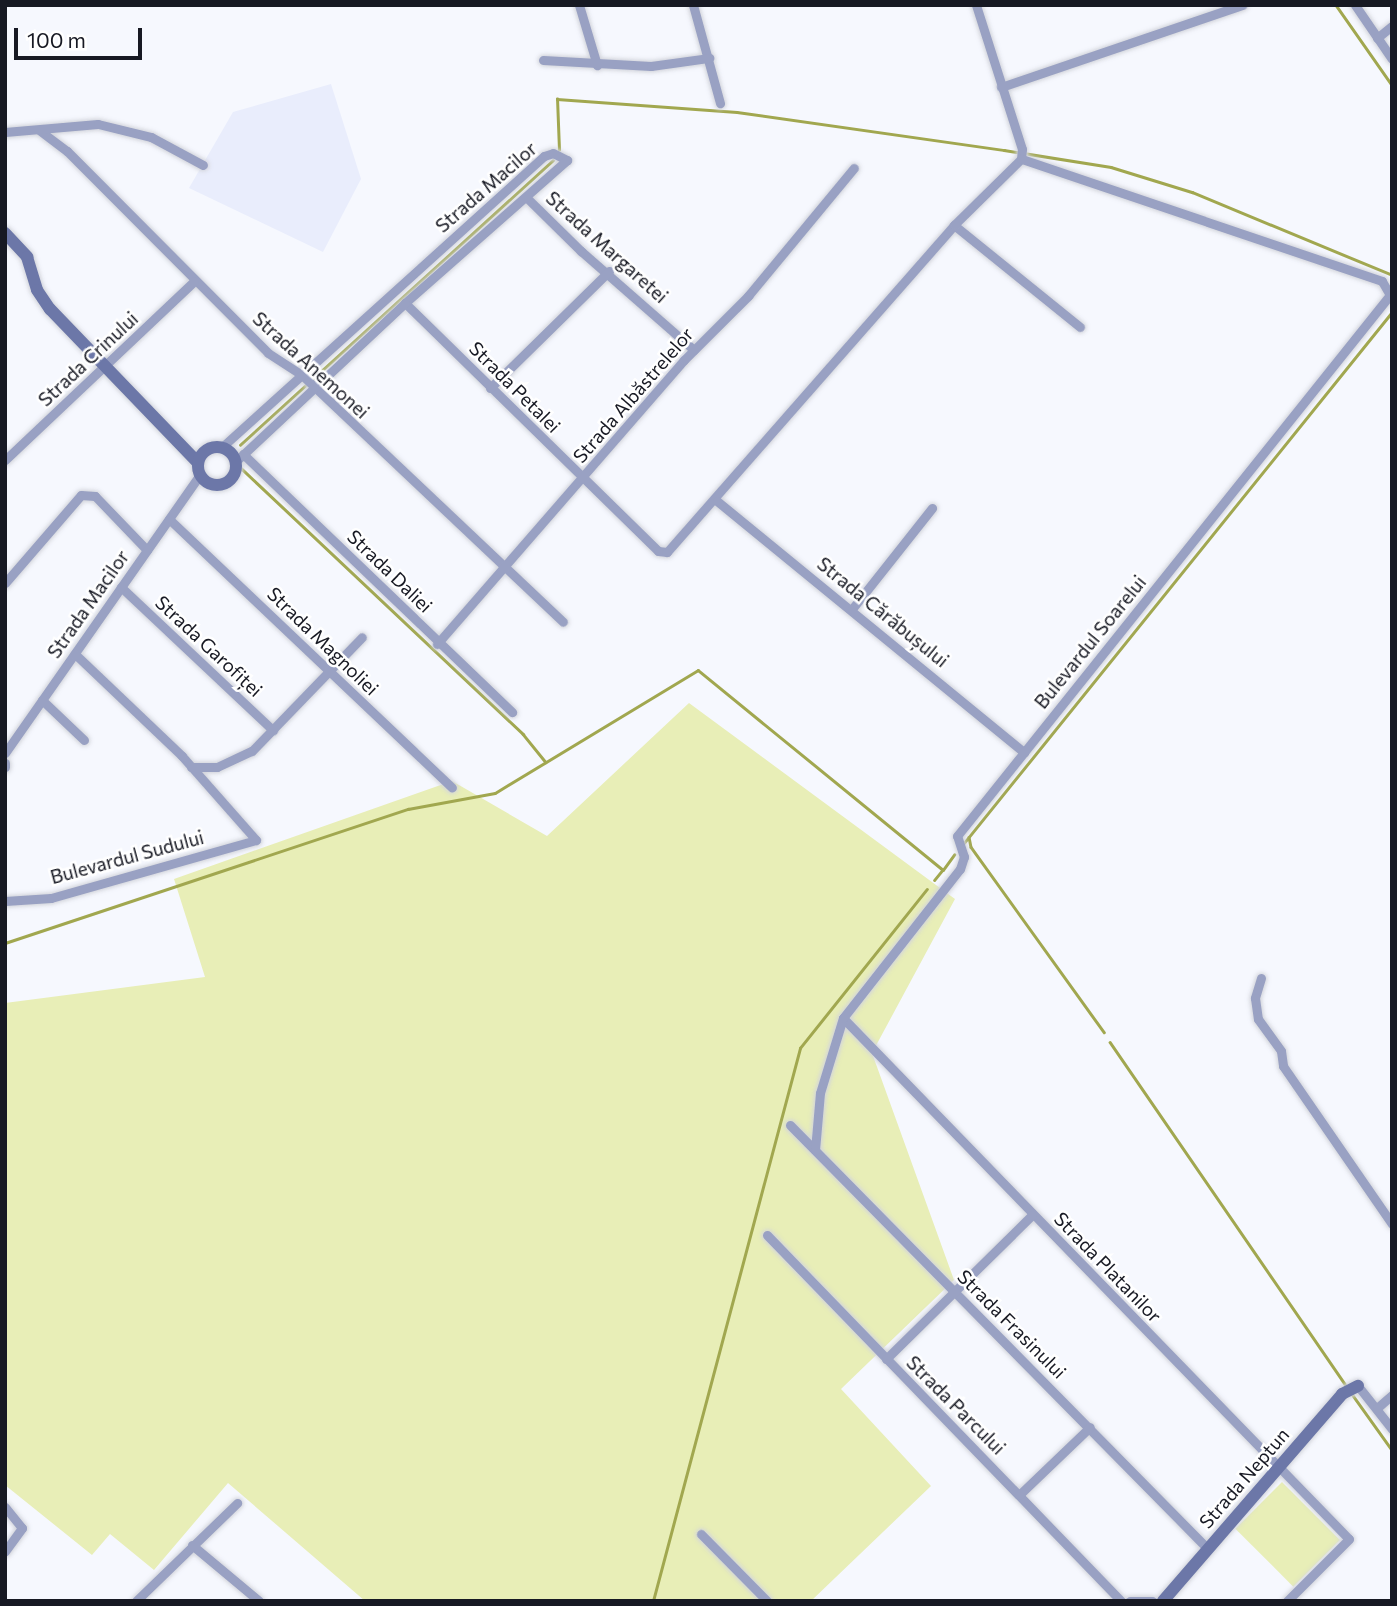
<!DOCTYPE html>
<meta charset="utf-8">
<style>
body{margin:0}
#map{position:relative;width:1397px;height:1606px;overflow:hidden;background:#f6f8fe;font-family:Commissioner,sans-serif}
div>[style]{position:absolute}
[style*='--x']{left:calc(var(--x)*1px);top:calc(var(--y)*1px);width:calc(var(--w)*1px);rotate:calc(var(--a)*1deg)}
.built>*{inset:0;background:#e9edfc}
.green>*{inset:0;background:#e8eeb7;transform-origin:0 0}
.stream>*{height:2.5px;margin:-1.25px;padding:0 1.25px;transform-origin:1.25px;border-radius:1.25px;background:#a1a74f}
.roads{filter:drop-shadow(0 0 2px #d2d4db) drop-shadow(0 0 2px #d2d4db)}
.street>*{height:9px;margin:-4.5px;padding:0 4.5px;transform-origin:4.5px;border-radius:4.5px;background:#99a1c3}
.secondary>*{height:12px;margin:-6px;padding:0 6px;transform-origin:6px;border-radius:6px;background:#6c77a8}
.secondary>.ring{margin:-6px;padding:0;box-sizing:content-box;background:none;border:12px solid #6c77a8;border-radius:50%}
span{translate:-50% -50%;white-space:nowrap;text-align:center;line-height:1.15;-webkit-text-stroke:5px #fff;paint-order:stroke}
.street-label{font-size:19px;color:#171923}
.frame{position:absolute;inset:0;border:7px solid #171923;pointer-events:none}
.scale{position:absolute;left:14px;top:28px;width:128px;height:32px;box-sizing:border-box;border:4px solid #171923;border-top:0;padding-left:9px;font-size:21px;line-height:24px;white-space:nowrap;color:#171923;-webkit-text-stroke:5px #fff;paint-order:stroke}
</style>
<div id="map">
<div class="built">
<div style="clip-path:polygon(331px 84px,361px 179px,323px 252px,189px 188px,233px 112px)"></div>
</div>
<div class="green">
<div style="clip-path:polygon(689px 703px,955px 899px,872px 1053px,954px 1280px,841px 1389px,931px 1486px,811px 1601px,365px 1601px,228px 1483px,154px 1570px,110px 1534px,92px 1555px,5px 1485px,5px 1003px,205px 977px,174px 879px,452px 781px,547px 836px)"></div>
<div style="left:1282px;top:1482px;width:82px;height:66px;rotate:45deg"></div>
</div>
<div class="stream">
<div style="--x:1336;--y:5;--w:98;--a:55"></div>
<div style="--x:559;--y:150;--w:51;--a:-92.2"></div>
<div style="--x:557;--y:99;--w:180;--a:4.1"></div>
<div style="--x:737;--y:112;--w:270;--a:8.1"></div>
<div style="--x:1004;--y:150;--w:108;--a:9"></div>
<div style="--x:1111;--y:167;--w:85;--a:17.2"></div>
<div style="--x:1192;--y:192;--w:217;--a:22.5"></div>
<div style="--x:240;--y:445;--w:423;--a:-42.3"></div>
<div style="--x:241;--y:468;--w:388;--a:43.3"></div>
<div style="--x:523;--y:734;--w:36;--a:51"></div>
<div style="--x:969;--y:837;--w:10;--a:79"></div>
<div style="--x:971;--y:847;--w:228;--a:54.3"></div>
<div style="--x:964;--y:843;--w:682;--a:-51.13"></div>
<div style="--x:943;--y:870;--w:19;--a:-54"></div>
<div style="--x:5;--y:943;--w:425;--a:-18.4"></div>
<div style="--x:408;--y:809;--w:88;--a:-10.4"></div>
<div style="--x:495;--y:793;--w:237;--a:-31.2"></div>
<div style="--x:698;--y:670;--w:316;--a:39.2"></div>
<div style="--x:943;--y:870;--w:13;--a:129"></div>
<div style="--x:1110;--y:1042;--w:415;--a:55.5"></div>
<div style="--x:1352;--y:1394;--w:69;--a:54.5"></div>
<div style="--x:653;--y:1601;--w:572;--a:-75.11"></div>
<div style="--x:800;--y:1048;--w:203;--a:-51.4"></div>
</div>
<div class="roads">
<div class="street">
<div style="--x:579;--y:5;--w:63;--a:73.3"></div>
<div style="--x:693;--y:5;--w:102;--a:74.6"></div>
<div style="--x:976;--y:5;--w:151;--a:72.3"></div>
<div style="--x:1022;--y:149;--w:10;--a:96"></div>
<div style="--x:1355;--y:5;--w:65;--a:55.6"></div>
<div style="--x:1377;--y:38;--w:19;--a:-39"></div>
<div style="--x:543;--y:60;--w:108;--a:3.2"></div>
<div style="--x:651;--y:66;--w:59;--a:-7.9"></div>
<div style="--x:1001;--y:87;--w:255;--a:-18.8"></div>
<div style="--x:39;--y:130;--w:35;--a:37"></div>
<div style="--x:67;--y:151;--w:285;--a:45.1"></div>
<div style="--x:268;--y:353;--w:40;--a:32.9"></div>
<div style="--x:302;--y:375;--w:359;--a:43.4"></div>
<div style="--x:5;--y:132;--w:93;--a:-4.9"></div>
<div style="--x:98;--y:124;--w:55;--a:13.8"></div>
<div style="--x:151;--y:137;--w:59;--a:28.3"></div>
<div style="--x:527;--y:198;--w:76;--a:44.5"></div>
<div style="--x:581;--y:251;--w:150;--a:41.2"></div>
<div style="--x:954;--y:225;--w:162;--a:39"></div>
<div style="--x:405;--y:303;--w:354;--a:44.4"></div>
<div style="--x:658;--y:551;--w:9;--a:6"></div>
<div style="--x:667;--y:552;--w:435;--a:-48.7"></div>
<div style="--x:954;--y:225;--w:94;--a:-44.6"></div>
<div style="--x:490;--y:388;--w:167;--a:-44.5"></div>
<div style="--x:222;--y:447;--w:434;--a:-42.1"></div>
<div style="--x:544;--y:156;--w:9;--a:-18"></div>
<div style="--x:553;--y:153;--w:16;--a:27"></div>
<div style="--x:567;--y:160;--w:216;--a:138.6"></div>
<div style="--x:405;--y:303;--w:233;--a:136.9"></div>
<div style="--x:243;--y:454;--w:373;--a:43.8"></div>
<div style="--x:5;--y:460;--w:260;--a:-43.4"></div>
<div style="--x:717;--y:501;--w:397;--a:39.3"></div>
<div style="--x:169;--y:519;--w:390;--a:43.5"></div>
<div style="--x:5;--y:583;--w:116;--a:-49.2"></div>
<div style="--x:81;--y:495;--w:14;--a:4"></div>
<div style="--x:95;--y:496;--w:75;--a:46.1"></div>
<div style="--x:121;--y:587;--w:209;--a:43.3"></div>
<div style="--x:852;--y:609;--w:129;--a:-51.6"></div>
<div style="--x:437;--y:644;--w:376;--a:-49"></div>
<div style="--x:684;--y:360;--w:91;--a:-45"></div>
<div style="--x:748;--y:296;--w:166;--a:-50.4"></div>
<div style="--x:42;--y:700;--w:58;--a:43.6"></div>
<div style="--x:5;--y:753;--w:338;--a:-55"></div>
<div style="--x:5;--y:763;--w:4;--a:90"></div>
<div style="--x:191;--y:767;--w:26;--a:0"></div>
<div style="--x:217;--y:767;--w:38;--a:-25"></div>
<div style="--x:252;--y:751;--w:158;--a:-46"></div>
<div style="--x:5;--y:901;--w:46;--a:-3.7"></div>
<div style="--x:51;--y:898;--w:213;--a:-15.8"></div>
<div style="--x:256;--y:840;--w:112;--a:-131.4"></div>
<div style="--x:182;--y:756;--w:148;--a:-136.4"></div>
<div style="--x:1261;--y:978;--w:21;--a:107"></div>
<div style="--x:1255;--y:998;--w:21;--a:82"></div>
<div style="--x:1258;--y:1019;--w:39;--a:54"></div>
<div style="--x:1281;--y:1051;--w:15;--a:82"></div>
<div style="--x:1283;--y:1066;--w:192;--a:55.4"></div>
<div style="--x:843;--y:1018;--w:726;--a:45.84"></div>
<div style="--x:1349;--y:1539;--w:88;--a:135"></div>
<div style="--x:790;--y:1125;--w:595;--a:45.41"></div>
<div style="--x:815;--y:1150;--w:57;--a:-85"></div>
<div style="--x:820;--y:1093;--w:78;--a:-73"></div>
<div style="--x:843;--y:1018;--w:189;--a:-51.9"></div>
<div style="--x:960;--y:869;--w:13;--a:-72"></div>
<div style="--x:964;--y:857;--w:22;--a:-108"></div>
<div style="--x:957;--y:836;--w:693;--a:-51.33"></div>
<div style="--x:1390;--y:295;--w:16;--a:-120"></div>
<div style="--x:1382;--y:281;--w:381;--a:-161.3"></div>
<div style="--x:767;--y:1235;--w:509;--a:45.95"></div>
<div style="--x:886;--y:1359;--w:205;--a:-44.6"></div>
<div style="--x:1358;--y:1386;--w:55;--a:51.7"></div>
<div style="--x:1377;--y:1408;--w:20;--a:-41"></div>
<div style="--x:1019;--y:1495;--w:98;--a:-43.8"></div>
<div style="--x:5;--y:1507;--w:27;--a:51"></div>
<div style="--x:22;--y:1528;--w:29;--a:126"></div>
<div style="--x:701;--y:1534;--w:94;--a:45.4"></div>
<div style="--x:192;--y:1545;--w:87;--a:39.9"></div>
<div style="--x:136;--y:1601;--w:141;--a:-44.1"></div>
<div style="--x:1130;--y:1601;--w:22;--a:0"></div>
</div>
<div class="secondary">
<div style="--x:5;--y:233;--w:33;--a:47"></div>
<div style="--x:27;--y:257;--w:34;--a:73"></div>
<div style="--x:37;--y:290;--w:23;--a:56"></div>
<div style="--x:50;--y:309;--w:212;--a:46.1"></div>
<div class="ring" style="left:198px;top:447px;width:26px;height:26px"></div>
<div style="--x:1163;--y:1601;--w:274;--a:-49.1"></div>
<div style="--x:1342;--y:1394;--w:18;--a:-27"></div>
</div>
</div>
<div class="street-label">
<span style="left:486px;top:187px;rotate:-41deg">Strada Macilor</span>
<span style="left:607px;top:247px;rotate:42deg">Strada Margaretei</span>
<span style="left:88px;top:359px;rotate:-43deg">Strada Crinului</span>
<span style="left:311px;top:365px;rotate:42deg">Strada Anemonei</span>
<span style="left:515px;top:387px;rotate:45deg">Strada Petalei</span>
<span style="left:633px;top:395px;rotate:-49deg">Strada Albăstrelelor</span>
<span style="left:390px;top:571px;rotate:44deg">Strada Daliei</span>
<span style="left:88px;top:604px;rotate:-55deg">Strada Macilor</span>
<span style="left:883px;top:612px;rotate:39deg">Strada Cărăbușului</span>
<span style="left:323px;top:641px;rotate:44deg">Strada Magnoliei</span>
<span style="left:1090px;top:642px;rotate:-51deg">Bulevardul Soarelui</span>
<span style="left:209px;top:646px;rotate:43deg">Strada Garofiței</span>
<span style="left:127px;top:857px;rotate:-15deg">Bulevardul Sudului</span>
<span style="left:1108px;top:1267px;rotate:46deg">Strada Platanilor</span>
<span style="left:1012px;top:1324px;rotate:45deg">Strada Frasinului</span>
<span style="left:956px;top:1405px;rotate:45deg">Strada Parcului</span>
<span style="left:1244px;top:1478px;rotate:-49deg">Strada Neptun</span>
</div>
<div class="frame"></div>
<div class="scale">100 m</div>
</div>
